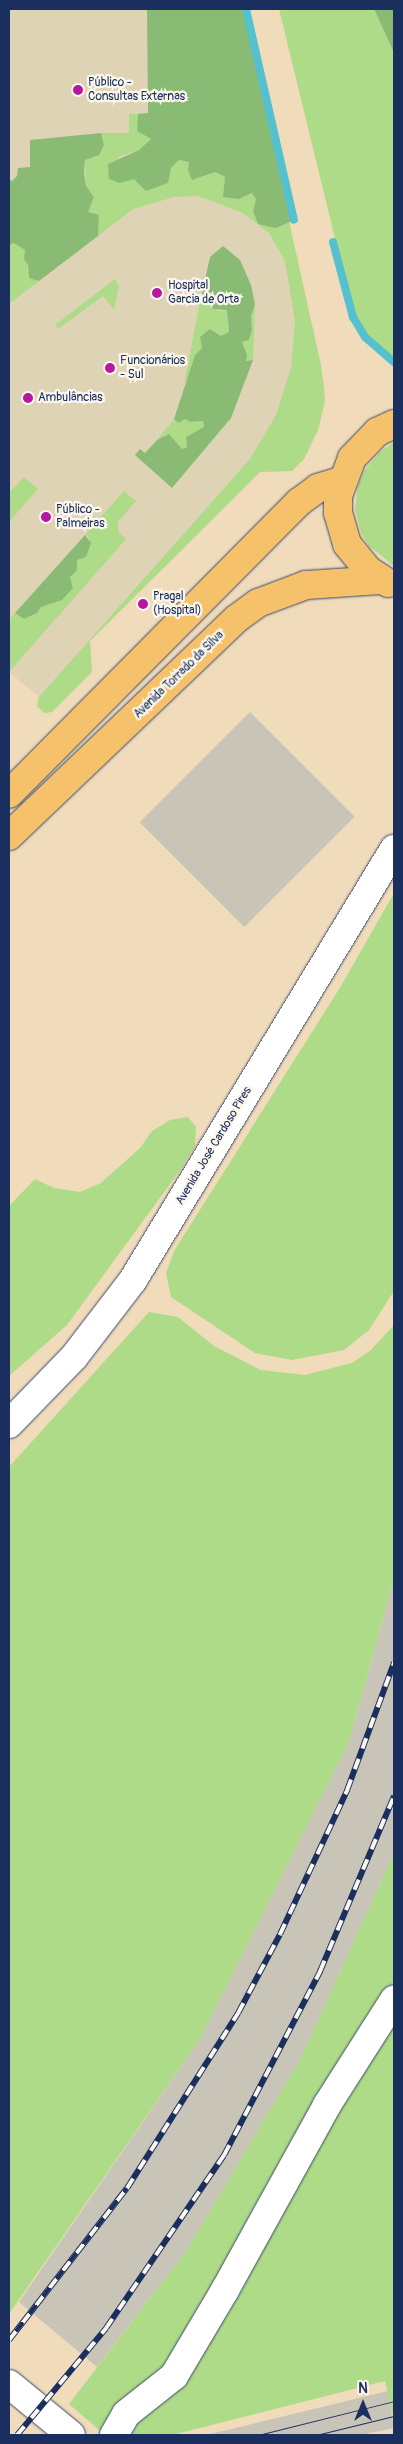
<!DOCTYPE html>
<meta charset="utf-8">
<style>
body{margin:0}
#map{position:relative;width:403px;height:2444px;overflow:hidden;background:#f0dbba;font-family:Pangolin,sans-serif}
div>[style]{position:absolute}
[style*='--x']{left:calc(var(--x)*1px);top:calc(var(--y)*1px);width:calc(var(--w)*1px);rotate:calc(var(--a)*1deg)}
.built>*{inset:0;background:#dfd3b6}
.industrial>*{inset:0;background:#c8c4b8;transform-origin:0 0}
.green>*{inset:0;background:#aedb87}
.forest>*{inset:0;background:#8abb74}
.stream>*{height:8px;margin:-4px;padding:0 4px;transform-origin:4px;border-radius:4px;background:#55c1cf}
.roads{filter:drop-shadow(0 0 1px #3b496c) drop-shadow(0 0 1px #3b496c)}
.street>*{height:28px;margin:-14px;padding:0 14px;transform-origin:14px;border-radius:14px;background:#fff}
.primary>*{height:28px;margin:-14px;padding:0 14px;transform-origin:14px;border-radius:14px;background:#f5c16b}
.tram>*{height:1px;margin:-0.5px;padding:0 0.5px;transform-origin:0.5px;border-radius:0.5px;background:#1b2f5e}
.rail>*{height:5.5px;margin-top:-2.75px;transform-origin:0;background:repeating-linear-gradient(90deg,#fbf7ec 0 11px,#1b2f5e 0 22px);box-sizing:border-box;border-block:1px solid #1b2f5e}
.dots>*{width:14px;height:14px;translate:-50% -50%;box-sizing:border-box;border:2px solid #fbf7ec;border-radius:50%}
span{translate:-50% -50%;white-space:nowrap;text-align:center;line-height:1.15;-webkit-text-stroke:4.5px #fbf7ec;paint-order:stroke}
.poi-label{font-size:12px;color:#1b2f5e}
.left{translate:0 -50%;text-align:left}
.street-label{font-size:12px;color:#1b2f5e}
.frame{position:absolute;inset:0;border:10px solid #1b2f5e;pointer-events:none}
.north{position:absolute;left:338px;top:2379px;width:50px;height:50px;-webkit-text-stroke:4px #fbf7ec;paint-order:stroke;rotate:0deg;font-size:14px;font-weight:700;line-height:20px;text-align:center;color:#1b2f5e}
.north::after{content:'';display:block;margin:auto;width:18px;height:22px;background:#1b2f5e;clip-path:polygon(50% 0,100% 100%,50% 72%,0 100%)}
</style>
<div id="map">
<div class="built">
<div style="clip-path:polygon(9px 9px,203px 9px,285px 210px,324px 383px,325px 401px,318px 430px,304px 459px,292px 471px,260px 472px,90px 641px,92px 672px,48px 713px,37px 706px,38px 696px,9px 672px)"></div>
</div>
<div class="industrial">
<div style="left:250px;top:712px;width:148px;height:156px;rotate:45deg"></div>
<div style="clip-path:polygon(394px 1578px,394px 1853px,301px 2058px,185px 2253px,97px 2367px,19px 2302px,200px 2039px,349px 1742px)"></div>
<div style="clip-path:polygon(388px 2391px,394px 2428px,360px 2435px,206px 2435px)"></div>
</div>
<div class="green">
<div style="clip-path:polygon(279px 9px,374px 9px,394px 53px,394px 360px,367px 336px,351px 304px)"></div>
<div style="clip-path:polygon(129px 114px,138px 114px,137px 131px,151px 139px,139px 150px,118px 157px,120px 183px,171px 168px,179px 160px,190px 162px,188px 170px,202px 174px,215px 172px,225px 177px,239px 199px,252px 193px,256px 199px,253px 211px,276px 228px,289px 221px,321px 365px,325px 401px,318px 430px,304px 459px,292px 471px,260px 472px,90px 641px,92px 672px,52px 712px,44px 713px,37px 706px,39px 697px,250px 459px,276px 415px,291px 368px,295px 321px,285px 261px,269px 233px,243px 213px,198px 196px,174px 197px,133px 209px,98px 236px,99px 215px,88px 212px,94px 197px,86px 186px,85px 160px,104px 145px,101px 133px,129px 133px)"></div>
<div style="clip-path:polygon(14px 243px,25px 250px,29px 278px,39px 281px,9px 304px,9px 245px)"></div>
<div style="clip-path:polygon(115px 279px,119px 286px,114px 310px,103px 296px,58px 329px,55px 325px)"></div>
<div style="clip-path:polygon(207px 300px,219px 311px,227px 310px,229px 333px,202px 348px,184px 384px,200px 302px)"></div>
<div style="clip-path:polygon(255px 304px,253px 360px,245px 361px,242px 342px,249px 340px,252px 330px,251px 316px)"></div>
<div style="clip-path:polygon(174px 419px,179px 423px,185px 419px,190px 422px,203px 421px,204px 428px,186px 437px,187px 447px,182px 449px,169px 434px,157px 440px)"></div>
<div style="clip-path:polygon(394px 442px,394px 566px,369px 546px,361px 533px,355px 509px,358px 486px,364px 471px,379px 453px)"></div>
<div style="clip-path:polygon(24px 477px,38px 489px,9px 522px,9px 493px)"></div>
<div style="clip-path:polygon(124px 491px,136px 501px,118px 522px,118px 532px,126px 539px,9px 672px,9px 620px,15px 613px,24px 619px,36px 613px,41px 607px,62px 599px,77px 560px,86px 557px,89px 537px,85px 535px)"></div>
<div style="clip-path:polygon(394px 893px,394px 1291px,369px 1330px,344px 1350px,292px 1360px,255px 1353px,171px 1297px,166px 1273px,174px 1251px,341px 986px)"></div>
<div style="clip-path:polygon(188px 1117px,196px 1127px,195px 1146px,181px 1169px,67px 1325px,9px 1376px,9px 1206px,35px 1179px,54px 1188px,80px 1192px,101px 1183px,140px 1148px,152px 1131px,170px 1120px)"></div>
<div style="clip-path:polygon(149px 1312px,178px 1317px,214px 1346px,261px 1370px,305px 1375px,352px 1363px,371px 1350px,394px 1325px,394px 1578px,349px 1742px,200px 2039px,9px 2314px,9px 1467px)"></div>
<div style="clip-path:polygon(394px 1853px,394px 2421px,385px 2381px,172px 2435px,105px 2435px,69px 2404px,185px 2253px,301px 2058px)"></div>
</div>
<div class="forest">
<div style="clip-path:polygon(147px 9px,246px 9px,292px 221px,276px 228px,258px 224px,253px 211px,256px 199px,252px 193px,239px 199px,223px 197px,225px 177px,215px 172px,192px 180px,188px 170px,189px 162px,179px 160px,171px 168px,168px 183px,146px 191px,134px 179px,120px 183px,109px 179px,108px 164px,139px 150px,151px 139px,137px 131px,138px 114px,148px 113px)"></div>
<div style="clip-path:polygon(374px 9px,394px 9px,394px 53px)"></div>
<div style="clip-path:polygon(101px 133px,104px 145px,99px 155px,85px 160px,84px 173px,86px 186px,94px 197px,88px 212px,99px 215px,98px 236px,39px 281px,29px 278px,28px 265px,24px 259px,25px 250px,14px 243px,9px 245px,9px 179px,12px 181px,17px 176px,18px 168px,30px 167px,30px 140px)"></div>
<div style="clip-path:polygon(223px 246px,240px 260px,251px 285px,255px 304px,251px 316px,252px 330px,249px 340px,242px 342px,247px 355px,246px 361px,253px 360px,231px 418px,172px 488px,135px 455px,140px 449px,145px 453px,157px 440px,169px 434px,182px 449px,187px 447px,186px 437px,204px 427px,203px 421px,190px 422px,185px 419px,179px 423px,174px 419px,195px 355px,202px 348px,200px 337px,210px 329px,221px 336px,229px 332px,227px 310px,213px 309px,207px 300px,200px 302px,210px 257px)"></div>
<div style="clip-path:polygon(85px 535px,91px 543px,86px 557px,77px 560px,77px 570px,70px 577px,73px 588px,62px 600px,41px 607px,37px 613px,24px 619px,15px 613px)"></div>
</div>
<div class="stream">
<div style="--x:246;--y:9;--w:216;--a:77.2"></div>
<div style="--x:333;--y:242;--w:78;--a:75.1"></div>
<div style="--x:353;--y:317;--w:23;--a:59"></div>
<div style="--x:365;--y:337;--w:38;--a:41"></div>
</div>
<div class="roads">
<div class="street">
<div style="--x:9;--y:1424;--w:93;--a:-45.9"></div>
<div style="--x:74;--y:1357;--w:97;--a:-52.5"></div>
<div style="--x:133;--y:1280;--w:504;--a:-58.8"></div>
<div style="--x:9;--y:2384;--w:80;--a:39.4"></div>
<div style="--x:114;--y:2435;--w:24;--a:-60"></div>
<div style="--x:126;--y:2414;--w:61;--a:-38.4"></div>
<div style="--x:174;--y:2376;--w:100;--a:-59.3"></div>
<div style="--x:225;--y:2290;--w:211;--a:-61.1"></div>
<div style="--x:327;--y:2105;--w:125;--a:-57.5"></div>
</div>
<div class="primary">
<div style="--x:388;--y:583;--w:24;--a:-147"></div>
<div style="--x:368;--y:570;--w:33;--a:-129"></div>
<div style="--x:347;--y:544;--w:32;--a:-106"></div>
<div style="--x:338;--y:513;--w:17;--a:-90"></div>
<div style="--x:338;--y:496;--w:40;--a:-69.8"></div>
<div style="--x:352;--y:458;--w:36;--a:-46"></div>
<div style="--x:377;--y:432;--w:19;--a:-25"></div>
<div style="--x:9;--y:794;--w:412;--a:-45.2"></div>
<div style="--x:299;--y:502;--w:24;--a:-36"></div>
<div style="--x:318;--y:488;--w:24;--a:-17"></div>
<div style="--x:9;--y:836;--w:314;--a:-43.7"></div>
<div style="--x:236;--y:619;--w:27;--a:-36"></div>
<div style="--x:258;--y:603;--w:51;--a:-20.6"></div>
<div style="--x:306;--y:585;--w:75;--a:-3.8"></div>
</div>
</div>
<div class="tram">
<div style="--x:258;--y:2435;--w:140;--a:-14"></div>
<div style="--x:316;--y:2435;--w:80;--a:-13.7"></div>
</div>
<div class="rail">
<div style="--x:9;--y:2340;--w:192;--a:-52.2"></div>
<div style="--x:127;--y:2188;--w:207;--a:-57.6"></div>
<div style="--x:238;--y:2013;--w:89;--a:-62"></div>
<div style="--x:280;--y:1934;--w:159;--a:-65"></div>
<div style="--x:347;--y:1790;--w:136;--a:-69.8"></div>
<div style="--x:17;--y:2435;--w:139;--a:-50.2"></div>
<div style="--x:106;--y:2328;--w:209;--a:-55.7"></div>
<div style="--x:224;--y:2155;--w:208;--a:-62.4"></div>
<div style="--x:320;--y:1971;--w:190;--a:-67.1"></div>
</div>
<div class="dots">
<div style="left:78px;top:90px;background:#b5179e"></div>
<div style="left:157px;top:293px;background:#b5179e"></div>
<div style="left:110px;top:368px;background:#b5179e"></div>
<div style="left:28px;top:398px;background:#b5179e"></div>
<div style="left:46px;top:517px;background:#b5179e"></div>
<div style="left:143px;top:604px;background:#b5179e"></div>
</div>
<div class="poi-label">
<span class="left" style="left:88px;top:90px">Público -<br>Consultas Externas</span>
<span class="left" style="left:168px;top:293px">Hospital<br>Garcia de Orta</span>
<span class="left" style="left:120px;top:368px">Funcionários<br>- Sul</span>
<span class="left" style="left:38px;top:398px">Ambulâncias</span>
<span class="left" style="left:56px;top:517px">Público -<br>Palmeiras</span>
<span class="left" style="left:153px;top:604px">Pragal<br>(Hospital)</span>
</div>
<div class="street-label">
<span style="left:179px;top:675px;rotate:-44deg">Avenida Torrado da Silva</span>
<span style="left:214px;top:1146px;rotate:-59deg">Avenida José Cardoso Pires</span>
</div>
<div class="frame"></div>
<div class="north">N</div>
</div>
